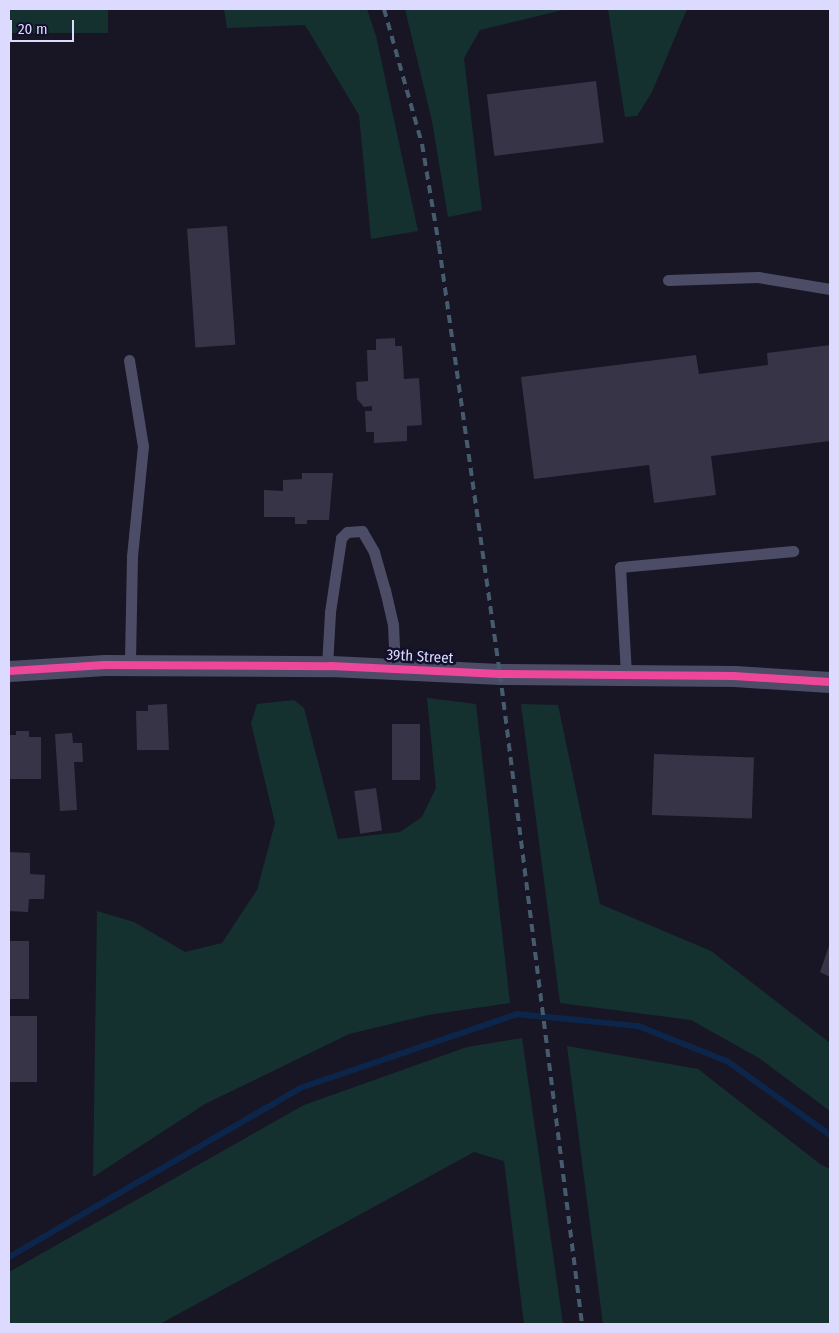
<!DOCTYPE html>
<style>
body{margin:0}
#map{position:relative;width:839px;height:1333px;overflow:hidden;background:#181625;font-family:"Fira Sans Condensed",sans-serif}
div>[style]{position:absolute}
[style*='--x']{left:calc(var(--x)*1px);top:calc(var(--y)*1px);width:calc(var(--w)*1px);rotate:calc(var(--a)*1deg)}
.green>*{inset:0;background:#143130;transform-origin:0 0}
.stream>*{height:6px;margin:-3px;padding:0 3px;transform-origin:3px;border-radius:3px;background:#0c264b}
.building>*{inset:0;background:#363446;transform-origin:0 0}
.service>*{height:11px;margin:-5.5px;padding:0 5.5px;transform-origin:5.5px;border-radius:5.5px;background:#4c4c66}
.minor>*{height:21px;margin:-10.5px;padding:0 10.5px;transform-origin:10.5px;border-radius:10.5px;background:#4c4c66}
.rail>*{height:4px;margin-top:-2px;transform-origin:0;background:repeating-linear-gradient(90deg,#445c6e 0 8px,transparent 0 14px)}
.cycleway>*{height:8px;margin:-4px;padding:0 4px;transform-origin:4px;border-radius:4px;background:#ed469a}
span{translate:-50% -50%;white-space:nowrap;text-align:center;line-height:1.15;-webkit-text-stroke:5px #13102b;paint-order:stroke}
.street-label{font-size:15px;color:#dcdaff}
.frame{position:absolute;inset:0;border:10px solid #dcdaff;pointer-events:none}
.scale{position:absolute;left:10px;top:20px;width:64px;height:22px;box-sizing:border-box;border:2px solid #dcdaff;border-top:0;padding-left:6px;font-size:15px;line-height:18px;white-space:nowrap;color:#dcdaff;-webkit-text-stroke:4px #13102b;paint-order:stroke}
</style>
<div id="map">
<div class="green">
<div style="left:9px;top:9px;width:99px;height:24px"></div>
<div style="clip-path:polygon(224px 9px,367px 9px,376px 36px,418px 231px,371px 239px,359px 115px,305px 25px,227px 28px)"></div>
<div style="clip-path:polygon(405px 9px,567px 9px,480px 30px,464px 58px,482px 210px,448px 217px,432px 121px)"></div>
<div style="clip-path:polygon(608px 9px,687px 9px,652px 92px,637px 116px,625px 117px)"></div>
<div style="clip-path:polygon(427px 698px,476px 704px,510px 1003px,428px 1015px,349px 1034px,205px 1104px,93px 1177px,97px 911px,134px 922px,185px 952px,222px 943px,257px 890px,275px 823px,251px 723px,257px 704px,294px 700px,304px 708px,338px 839px,400px 832px,422px 817px,436px 788px)"></div>
<div style="clip-path:polygon(521px 704px,558px 705px,600px 904px,711px 951px,830px 1043px,830px 1111px,759px 1058px,691px 1020px,560px 1003px)"></div>
<div style="clip-path:polygon(522px 1038px,563px 1324px,524px 1324px,504px 1161px,474px 1152px,160px 1324px,9px 1324px,9px 1272px,304px 1105px,467px 1047px)"></div>
<div style="clip-path:polygon(567px 1046px,698px 1069px,820px 1164px,830px 1169px,830px 1324px,603px 1324px)"></div>
</div>
<div class="stream">
<div style="--x:9;--y:1257;--w:337;--a:-30.1"></div>
<div style="--x:300;--y:1088;--w:229;--a:-18.8"></div>
<div style="--x:517;--y:1014;--w:122;--a:5.7"></div>
<div style="--x:638;--y:1026;--w:96;--a:21.5"></div>
<div style="--x:727;--y:1061;--w:127;--a:35.7"></div>
</div>
<div class="building">
<div style="left:596px;top:81px;width:62px;height:110px;rotate:83deg"></div>
<div style="left:227px;top:226px;width:119px;height:40px;rotate:86deg"></div>
<div style="clip-path:polygon(395px 338px,395px 346px,402px 346px,404px 379px,419px 378px,422px 425px,407px 426px,407px 441px,374px 443px,374px 432px,366px 432px,365px 411px,372px 411px,372px 406px,364px 407px,357px 399px,356px 382px,368px 381px,367px 350px,376px 350px,376px 339px)"></div>
<div style="clip-path:polygon(830px 345px,830px 441px,711px 456px,716px 495px,654px 503px,649px 465px,534px 479px,521px 377px,696px 355px,699px 374px,768px 365px,767px 353px)"></div>
<div style="clip-path:polygon(302px 473px,333px 473px,329px 520px,307px 520px,307px 524px,295px 524px,295px 517px,264px 517px,264px 490px,283px 491px,283px 480px,302px 479px)"></div>
<div style="clip-path:polygon(167px 704px,169px 750px,137px 750px,136px 711px,148px 711px,148px 705px)"></div>
<div style="left:392px;top:724px;width:28px;height:56px"></div>
<div style="clip-path:polygon(16px 731px,29px 731px,29px 737px,41px 737px,41px 779px,9px 779px,9px 735px,16px 735px)"></div>
<div style="clip-path:polygon(72px 733px,73px 743px,82px 743px,83px 762px,74px 762px,77px 810px,60px 811px,55px 734px)"></div>
<div style="left:654px;top:754px;width:100px;height:61px;rotate:2deg"></div>
<div style="left:376px;top:788px;width:43px;height:22px;rotate:82deg"></div>
<div style="clip-path:polygon(9px 852px,30px 853px,30px 874px,45px 875px,44px 899px,29px 899px,28px 912px,9px 911px)"></div>
<div style="left:9px;top:941px;width:20px;height:58px"></div>
<div style="clip-path:polygon(830px 943px,830px 977px,820px 972px)"></div>
<div style="left:10px;top:1016px;width:27px;height:66px"></div>
</div>
<div class="service">
<div style="--x:668;--y:280;--w:90;--a:-1.9"></div>
<div style="--x:758;--y:277;--w:73;--a:9.5"></div>
<div style="--x:129;--y:360;--w:87;--a:80.8"></div>
<div style="--x:143;--y:446;--w:111;--a:95.7"></div>
<div style="--x:132;--y:556;--w:109;--a:91.1"></div>
<div style="--x:327;--y:666;--w:54;--a:-86.8"></div>
<div style="--x:330;--y:612;--w:75;--a:-81.5"></div>
<div style="--x:341;--y:538;--w:8;--a:-45"></div>
<div style="--x:347;--y:532;--w:15;--a:-4"></div>
<div style="--x:362;--y:531;--w:24;--a:60"></div>
<div style="--x:374;--y:552;--w:40;--a:74"></div>
<div style="--x:385;--y:590;--w:35;--a:77"></div>
<div style="--x:393;--y:624;--w:45;--a:87.5"></div>
<div style="--x:626;--y:674;--w:107;--a:-93.2"></div>
<div style="--x:620;--y:567;--w:174;--a:-5.3"></div>
</div>
<div class="minor">
<div style="--x:9;--y:671;--w:96;--a:-3.6"></div>
<div style="--x:105;--y:665;--w:226;--a:0.3"></div>
<div style="--x:331;--y:666;--w:169;--a:2.7"></div>
<div style="--x:500;--y:674;--w:234;--a:0.5"></div>
<div style="--x:734;--y:676;--w:96;--a:3.6"></div>
</div>
<div class="rail">
<div style="--x:384;--y:9;--w:140;--a:74.3"></div>
<div style="--x:422;--y:144;--w:103;--a:80.5"></div>
<div style="--x:439;--y:246;--w:432;--a:81.9"></div>
<div style="--x:500;--y:674;--w:655;--a:82.81"></div>
</div>
<div class="cycleway">
<div style="--x:9;--y:671;--w:96;--a:-3.6"></div>
<div style="--x:105;--y:665;--w:226;--a:0.3"></div>
<div style="--x:331;--y:666;--w:169;--a:2.7"></div>
<div style="--x:500;--y:674;--w:234;--a:0.5"></div>
<div style="--x:734;--y:676;--w:96;--a:3.6"></div>
</div>
<div class="street-label">
<span style="left:420px;top:657px;rotate:3deg">39th Street</span>
</div>
<div class="frame"></div>
<div class="scale">20 m</div>
</div>
